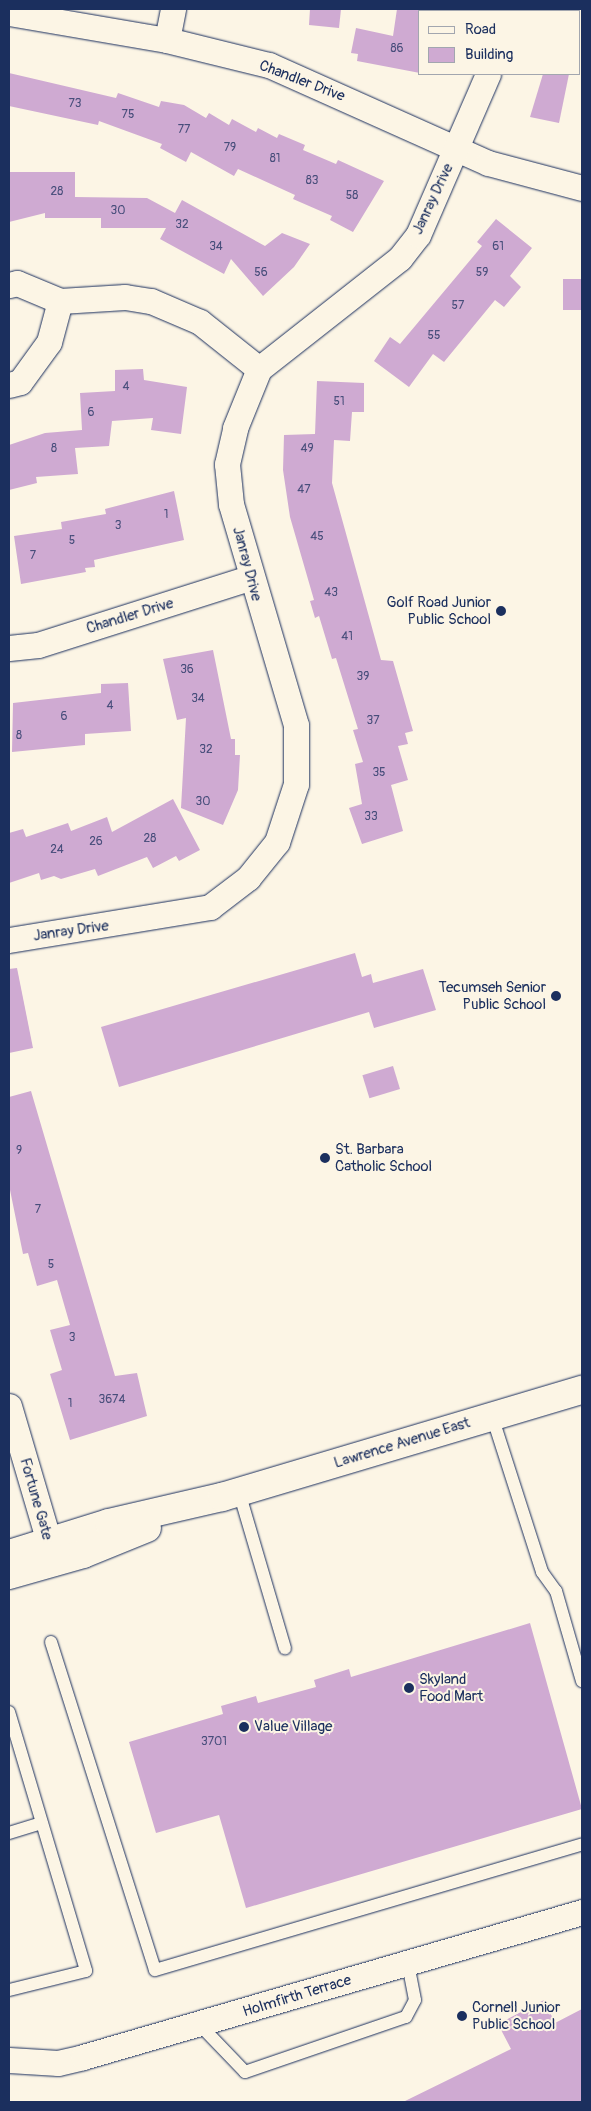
<!DOCTYPE html>
<style>
body{margin:0}
#map{position:relative;width:591px;height:2111px;overflow:hidden;background:#fcf5e5;font-family:Pangolin,sans-serif}
div>[style]{position:absolute}
[style*='--x']{left:calc(var(--x)*1px);top:calc(var(--y)*1px);width:calc(var(--w)*1px);rotate:calc(var(--a)*1deg)}
.building>*{inset:0;background:#cfaad2;transform-origin:0 0}
.roads{filter:drop-shadow(0 0 1px #1b2f5e) drop-shadow(0 0 1px #1b2f5e)}
.lane>*{height:12px;margin:-6px;padding:0 6px;transform-origin:6px;border-radius:6px;background:#fcf5e5}
.street>*{height:25px;margin:-12.5px;padding:0 12.5px;transform-origin:12.5px;border-radius:12.5px;background:#fcf5e5}
.secondary>*{height:28px;margin:-14px;padding:0 14px;transform-origin:14px;border-radius:14px;background:#fcf5e5}
.dots>*{width:14px;height:14px;translate:-50% -50%;box-sizing:border-box;border:2px solid #fcf5e5;border-radius:50%}
span{translate:-50% -50%;white-space:nowrap;text-align:center;line-height:1.15;-webkit-text-stroke:4px #fcf5e5;paint-order:stroke}
.number-label{font-size:12px;color:#484e7b}
.number-label span{-webkit-text-stroke-width:0}
.street-label{font-size:15px;color:#1b2f5e}
.poi-label{font-size:15px;color:#1b2f5e}
.right{translate:-100% -50%;text-align:right}
.left{translate:0 -50%;text-align:left}
.frame{position:absolute;inset:0;border:10px solid #1b2f5e;pointer-events:none}
.legend{position:absolute;left:418px;top:10px;width:162px;height:65px;box-sizing:border-box;background:#fcf5e5;border:1px solid #a2a6af;margin:0;padding:6px 9px;list-style:none;font-size:15px;color:#1b2f5e}
.legend li{display:flex;align-items:center;gap:10px;height:25px}
.legend b{width:25px;border:1px solid #a2a6af}
</style>
<div id="map">
<div class="building">
<div style="clip-path:polygon(310px 9px,341px 9px,339px 28px,309px 25px)"></div>
<div style="clip-path:polygon(397px 9px,420px 9px,420px 73px,357px 61px,358px 54px,351px 53px,356px 28px,393px 36px)"></div>
<div style="clip-path:polygon(9px 73px,116px 98px,118px 93px,159px 107px,161px 101px,184px 105px,206px 118px,209px 113px,229px 125px,232px 119px,256px 132px,258px 128px,277px 138px,279px 134px,305px 145px,303px 150px,336px 164px,338px 160px,384px 181px,353px 232px,330px 220px,332px 216px,293px 199px,295px 195px,238px 169px,234px 176px,191px 152px,186px 162px,160px 148px,162px 144px,99px 121px,98px 125px,9px 106px)"></div>
<div style="clip-path:polygon(543px 74px,569px 74px,559px 123px,530px 117px)"></div>
<div style="clip-path:polygon(9px 172px,75px 172px,75px 197px,147px 198px,175px 213px,182px 200px,265px 246px,282px 233px,310px 244px,294px 267px,263px 296px,231px 259px,224px 274px,160px 239px,166px 228px,101px 228px,101px 218px,45px 218px,45px 213px,9px 222px)"></div>
<div style="clip-path:polygon(496px 219px,532px 248px,510px 276px,521px 287px,504px 307px,495px 300px,444px 362px,433px 354px,409px 387px,374px 361px,390px 337px,400px 344px,482px 246px,477px 242px)"></div>
<div style="left:563px;top:279px;width:19px;height:31px"></div>
<div style="clip-path:polygon(143px 369px,144px 380px,187px 387px,181px 434px,151px 430px,153px 418px,112px 421px,109px 446px,75px 448px,78px 474px,36px 477px,37px 483px,9px 490px,9px 445px,45px 433px,82px 430px,80px 393px,115px 391px,115px 370px)"></div>
<div style="clip-path:polygon(317px 381px,364px 383px,364px 412px,352px 412px,350px 441px,334px 440px,332px 483px,381px 660px,393px 661px,413px 731px,405px 733px,408px 744px,398px 746px,408px 780px,391px 785px,403px 831px,362px 844px,349px 808px,362px 804px,355px 764px,363px 762px,353px 730px,358px 729px,336px 658px,332px 659px,319px 616px,315px 618px,310px 601px,314px 600px,290px 517px,283px 470px,284px 435px,315px 434px)"></div>
<div style="clip-path:polygon(174px 491px,184px 540px,94px 560px,95px 567px,85px 568px,86px 572px,21px 584px,14px 536px,62px 529px,61px 522px,106px 514px,105px 509px)"></div>
<div style="clip-path:polygon(213px 650px,231px 739px,235px 739px,235px 755px,240px 755px,238px 790px,223px 825px,181px 808px,186px 718px,177px 720px,163px 659px)"></div>
<div style="clip-path:polygon(128px 683px,131px 731px,85px 734px,85px 745px,12px 752px,13px 703px,101px 693px,101px 684px)"></div>
<div style="clip-path:polygon(173px 799px,200px 850px,179px 861px,176px 856px,153px 868px,147px 857px,98px 876px,95px 869px,61px 879px,54px 876px,41px 880px,39px 873px,9px 883px,9px 833px,23px 829px,26px 837px,68px 823px,71px 831px,107px 817px,112px 832px)"></div>
<div style="clip-path:polygon(355px 953px,362px 977px,371px 974px,373px 983px,423px 969px,436px 1010px,374px 1028px,369px 1012px,119px 1087px,101px 1027px)"></div>
<div style="clip-path:polygon(17px 968px,33px 1048px,9px 1053px,9px 969px)"></div>
<div style="left:393px;top:1066px;width:24px;height:32px;rotate:73deg"></div>
<div style="clip-path:polygon(31px 1091px,115px 1376px,137px 1373px,147px 1416px,70px 1440px,50px 1374px,62px 1370px,50px 1330px,70px 1325px,57px 1280px,37px 1286px,28px 1253px,23px 1254px,9px 1185px,9px 1097px)"></div>
<div style="clip-path:polygon(530px 1623px,582px 1809px,246px 1908px,219px 1815px,156px 1833px,129px 1742px,223px 1714px,221px 1706px,256px 1696px,258px 1703px,316px 1687px,314px 1680px,349px 1669px,351px 1677px)"></div>
<div style="clip-path:polygon(544px 2000px,555px 2023px,582px 2009px,582px 2102px,403px 2102px,511px 2049px,498px 2024px)"></div>
</div>
<div class="roads">
<div class="lane">
<div style="--x:492;--y:1416;--w:164;--a:72.2"></div>
<div style="--x:542;--y:1572;--w:24;--a:54"></div>
<div style="--x:556;--y:1591;--w:94;--a:73.9"></div>
<div style="--x:239;--y:1492;--w:163;--a:73.6"></div>
<div style="--x:51;--y:1642;--w:344;--a:72.4"></div>
<div style="--x:155;--y:1970;--w:445;--a:-16.4"></div>
<div style="--x:9;--y:1712;--w:270;--a:73.4"></div>
<div style="--x:86;--y:1971;--w:79;--a:166.1"></div>
<div style="--x:9;--y:1833;--w:34;--a:-17"></div>
<div style="--x:200;--y:2025;--w:65;--a:46.2"></div>
<div style="--x:245;--y:2072;--w:170;--a:-18.9"></div>
<div style="--x:406;--y:2017;--w:19;--a:-62"></div>
<div style="--x:415;--y:2000;--w:38;--a:-101"></div>
</div>
<div class="street">
<div style="--x:509;--y:11;--w:2;--a:-63"></div>
<div style="--x:9;--y:13;--w:160;--a:9.7"></div>
<div style="--x:167;--y:40;--w:105;--a:13.8"></div>
<div style="--x:269;--y:65;--w:240;--a:24.1"></div>
<div style="--x:488;--y:163;--w:97;--a:14.9"></div>
<div style="--x:167;--y:40;--w:32;--a:-79"></div>
<div style="--x:9;--y:285;--w:8;--a:-14"></div>
<div style="--x:17;--y:283;--w:47;--a:22.7"></div>
<div style="--x:60;--y:301;--w:65;--a:-3.5"></div>
<div style="--x:125;--y:297;--w:26;--a:9"></div>
<div style="--x:151;--y:301;--w:53;--a:23.2"></div>
<div style="--x:200;--y:322;--w:75;--a:38.5"></div>
<div style="--x:9;--y:385;--w:11;--a:-15"></div>
<div style="--x:20;--y:382;--w:49;--a:-54.1"></div>
<div style="--x:49;--y:342;--w:42;--a:-75"></div>
<div style="--x:9;--y:648;--w:29;--a:-6"></div>
<div style="--x:38;--y:645;--w:221;--a:-17.6"></div>
<div style="--x:9;--y:940;--w:204;--a:-9.3"></div>
<div style="--x:210;--y:907;--w:48;--a:-37.3"></div>
<div style="--x:248;--y:878;--w:46;--a:-51.1"></div>
<div style="--x:277;--y:842;--w:61;--a:-71.9"></div>
<div style="--x:296;--y:784;--w:59;--a:-90"></div>
<div style="--x:296;--y:725;--w:230;--a:-106.4"></div>
<div style="--x:231;--y:504;--w:40;--a:-95.7"></div>
<div style="--x:227;--y:464;--w:37;--a:-77"></div>
<div style="--x:235;--y:428;--w:64;--a:-67.9"></div>
<div style="--x:259;--y:369;--w:179;--a:-38.2"></div>
<div style="--x:400;--y:258;--w:29;--a:-52"></div>
<div style="--x:418;--y:235;--w:176;--a:-66.5"></div>
<div style="--x:9;--y:1406;--w:163;--a:73.6"></div>
<div style="--x:9;--y:2060;--w:49;--a:3.5"></div>
<div style="--x:58;--y:2063;--w:26;--a:-13"></div>
<div style="--x:83;--y:2057;--w:520;--a:-16.2"></div>
</div>
<div class="secondary">
<div style="--x:9;--y:1554;--w:105;--a:-17.2"></div>
<div style="--x:109;--y:1523;--w:116;--a:-13"></div>
<div style="--x:222;--y:1497;--w:376;--a:-16.6"></div>
<div style="--x:9;--y:1575;--w:77;--a:-15.8"></div>
<div style="--x:83;--y:1554;--w:69;--a:-22.1"></div>
</div>
</div>
<div class="dots">
<div style="left:501px;top:611px;background:#1b2f5e"></div>
<div style="left:556px;top:996px;background:#1b2f5e"></div>
<div style="left:325px;top:1158px;background:#1b2f5e"></div>
<div style="left:409px;top:1688px;background:#1b2f5e"></div>
<div style="left:244px;top:1727px;background:#1b2f5e"></div>
<div style="left:462px;top:2016px;background:#1b2f5e"></div>
</div>
<div class="number-label">
<span style="left:397px;top:49px">86</span>
<span style="left:75px;top:104px">73</span>
<span style="left:128px;top:115px">75</span>
<span style="left:184px;top:130px">77</span>
<span style="left:230px;top:148px">79</span>
<span style="left:275px;top:159px">81</span>
<span style="left:312px;top:181px">83</span>
<span style="left:57px;top:192px">28</span>
<span style="left:352px;top:196px">58</span>
<span style="left:118px;top:211px">30</span>
<span style="left:182px;top:225px">32</span>
<span style="left:216px;top:247px">34</span>
<span style="left:498px;top:247px">61</span>
<span style="left:261px;top:273px">56</span>
<span style="left:482px;top:273px">59</span>
<span style="left:458px;top:306px">57</span>
<span style="left:434px;top:336px">55</span>
<span style="left:126px;top:387px">4</span>
<span style="left:339px;top:402px">51</span>
<span style="left:91px;top:413px">6</span>
<span style="left:54px;top:449px">8</span>
<span style="left:307px;top:449px">49</span>
<span style="left:304px;top:490px">47</span>
<span style="left:166px;top:515px">1</span>
<span style="left:118px;top:526px">3</span>
<span style="left:317px;top:537px">45</span>
<span style="left:72px;top:541px">5</span>
<span style="left:33px;top:556px">7</span>
<span style="left:331px;top:593px">43</span>
<span style="left:347px;top:637px">41</span>
<span style="left:187px;top:670px">36</span>
<span style="left:363px;top:677px">39</span>
<span style="left:198px;top:699px">34</span>
<span style="left:110px;top:706px">4</span>
<span style="left:64px;top:717px">6</span>
<span style="left:373px;top:721px">37</span>
<span style="left:19px;top:736px">8</span>
<span style="left:206px;top:750px">32</span>
<span style="left:379px;top:773px">35</span>
<span style="left:203px;top:802px">30</span>
<span style="left:371px;top:817px">33</span>
<span style="left:150px;top:839px">28</span>
<span style="left:96px;top:842px">26</span>
<span style="left:57px;top:850px">24</span>
<span style="left:19px;top:1151px">9</span>
<span style="left:38px;top:1210px">7</span>
<span style="left:51px;top:1265px">5</span>
<span style="left:72px;top:1338px">3</span>
<span style="left:112px;top:1400px">3674</span>
<span style="left:70px;top:1404px">1</span>
<span style="left:214px;top:1742px">3701</span>
</div>
<div class="street-label">
<span style="left:302px;top:81px;rotate:21deg">Chandler Drive</span>
<span style="left:433px;top:199px;rotate:-65deg">Janray Drive</span>
<span style="left:247px;top:564px;rotate:75deg">Janray Drive</span>
<span style="left:130px;top:616px;rotate:-17deg">Chandler Drive</span>
<span style="left:71px;top:931px;rotate:-8deg">Janray Drive</span>
<span style="left:402px;top:1443px;rotate:-17deg">Lawrence Avenue East</span>
<span style="left:36px;top:1499px;rotate:74deg">Fortune Gate</span>
<span style="left:297px;top:1996px;rotate:-17deg">Holmfirth Terrace</span>
</div>
<div class="poi-label">
<span class="right" style="left:491px;top:611px">Golf Road Junior<br>Public School</span>
<span class="right" style="left:546px;top:996px">Tecumseh Senior<br>Public School</span>
<span class="left" style="left:335px;top:1158px">St. Barbara<br>Catholic School</span>
<span class="left" style="left:419px;top:1688px">Skyland<br>Food Mart</span>
<span class="left" style="left:254px;top:1727px">Value Village</span>
<span class="left" style="left:472px;top:2016px">Cornell Junior<br>Public School</span>
</div>
<div class="frame"></div>
<ul class="legend">
<li><b style="height:6px;background:#fcf5e5"></b>Road</li>
<li><b style="height:14px;background:#cfaad2"></b>Building</li>
</ul>
</div>
